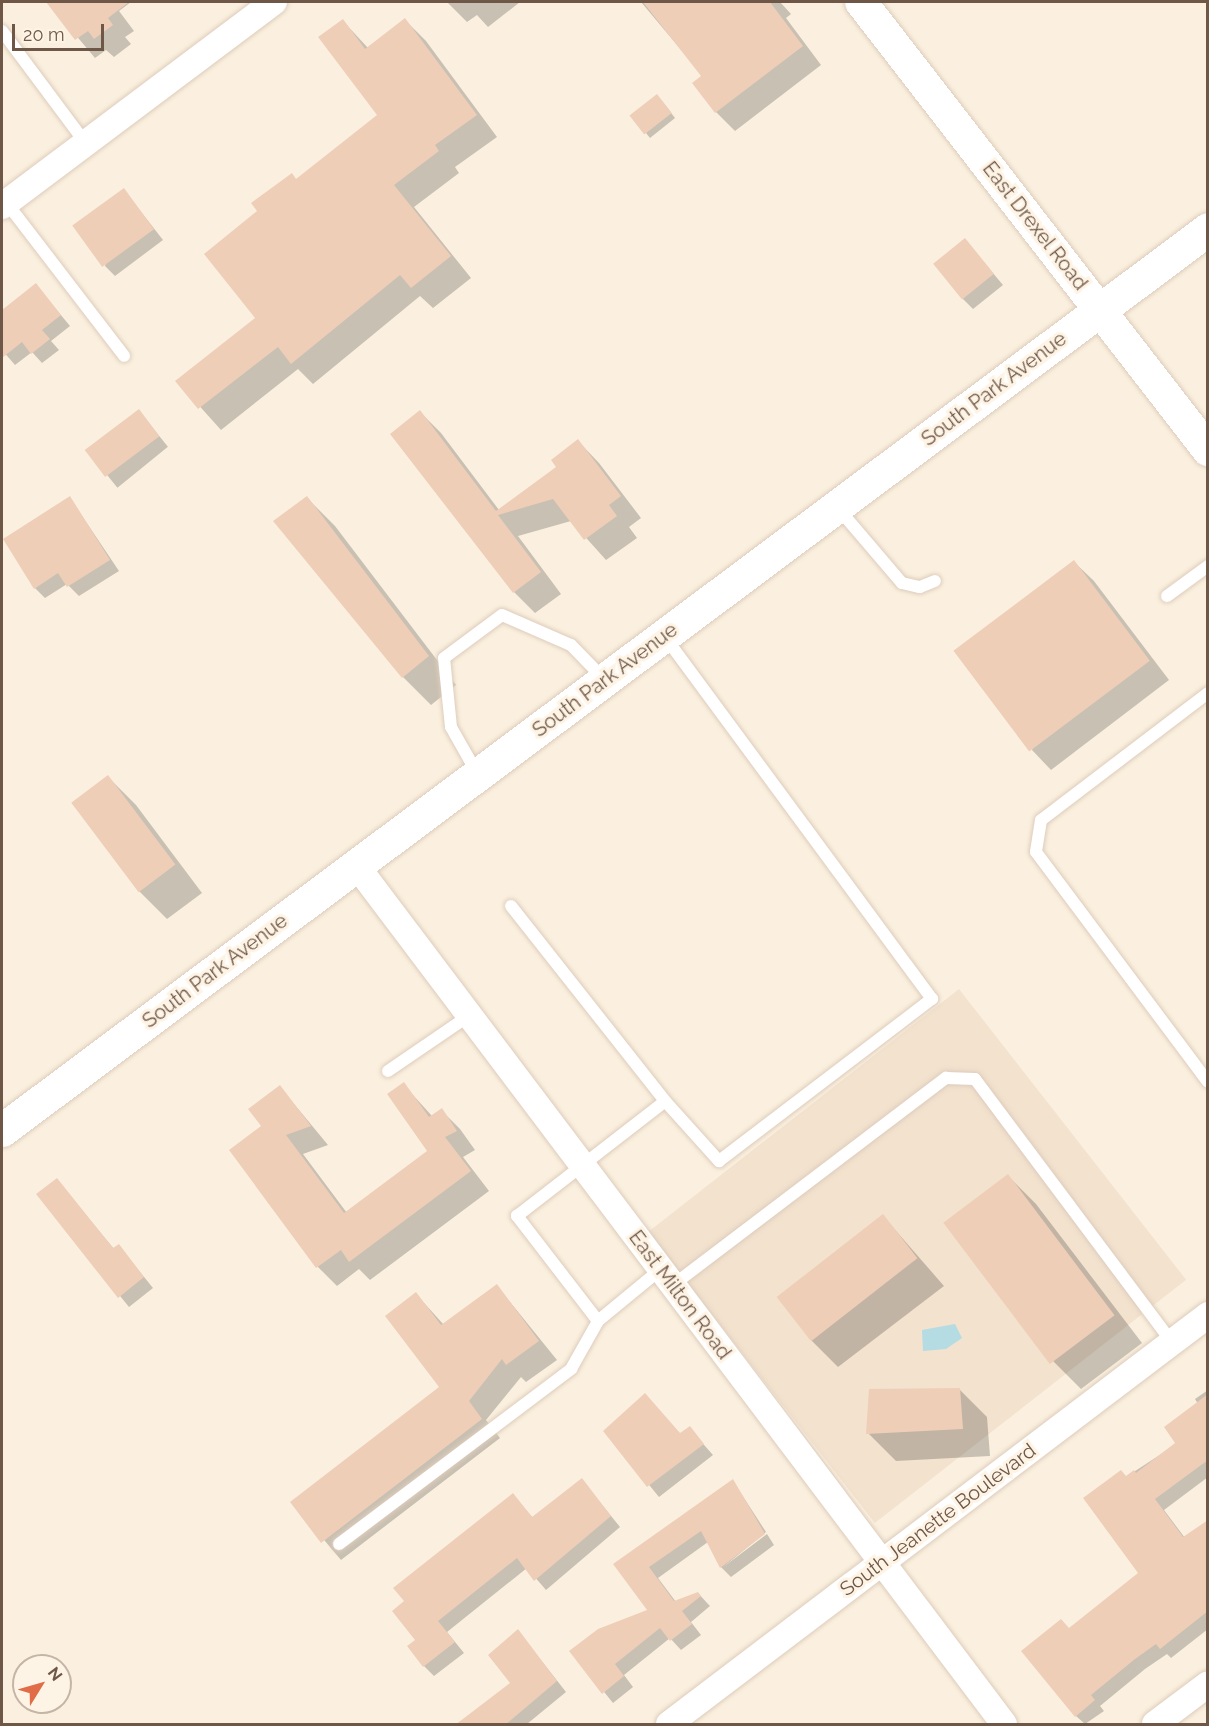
<!DOCTYPE html>
<style>
body{margin:0}
#map{position:relative;width:1209px;height:1726px;overflow:hidden;background:#fbf0df;font-family:Raleway,sans-serif}
div>[style]{position:absolute}
[style*='--x']{left:calc(var(--x)*1px);top:calc(var(--y)*1px);width:calc(var(--w)*1px);rotate:calc(var(--a)*1deg)}
.residential>*{inset:0;background:#f2e2ce;transform-origin:0 0}
.water>*{inset:0;background:#b5dbe3}
.shadow>*{inset:0;background:#0003;transform-origin:0 0}
.building>*{inset:0;background:#efceb8;transform-origin:0 0}
.roads{filter:drop-shadow(0 0 2px #deccbc) drop-shadow(0 0 2px #deccbc)}
.service>*{height:12px;margin:-6px;padding:0 6px;transform-origin:6px;border-radius:6px;background:#fff}
.minor>*{height:26px;margin:-13px;padding:0 13px;transform-origin:13px;border-radius:13px;background:#fff}
.tertiary>*{height:32px;margin:-16px;padding:0 16px;transform-origin:16px;border-radius:16px;background:#fff}
.secondary>*{height:33px;margin:-16.5px;padding:0 16.5px;transform-origin:16.5px;border-radius:16.5px;background:#fff}
span{translate:-50% -50%;white-space:nowrap;text-align:center;line-height:1.15;-webkit-text-stroke:6px #fef4e5;paint-order:stroke}
.street-label{font-size:20px;color:#6f5748}
.frame{position:absolute;inset:0;border:3px solid #6f5748;pointer-events:none}
.north{position:absolute;left:12px;top:1654px;width:60px;height:60px;box-sizing:border-box;background:#fef4e5;border:2px solid #c5b5a6;border-radius:50%;rotate:53deg;font-size:16px;font-weight:700;line-height:24px;text-align:center;color:#6f5748}
.north::after{content:'';display:block;margin:auto;width:21px;height:27px;background:#e06c48;clip-path:polygon(50% 0,100% 100%,50% 72%,0 100%)}
.scale{position:absolute;left:12px;top:24px;width:92px;height:27px;box-sizing:border-box;border:3px solid #6f5748;border-top:0;padding-left:8px;font-size:18px;line-height:21px;white-space:nowrap;color:#6f5748;-webkit-text-stroke:4px #fef4e5;paint-order:stroke}
</style>
<div id="map">
<div class="residential">
<div style="left:959px;top:989px;width:369px;height:395px;rotate:52deg"></div>
</div>
<div class="water">
<div style="clip-path:polygon(955px 1324px,962px 1338px,946px 1349px,923px 1351px,922px 1330px)"></div>
</div>
<div class="shadow">
<div style="clip-path:polygon(48px 2px,131px 2px,119px 11px,134px 31px,125px 37px,131px 44px,114px 57px,106px 50px,95px 58px)"></div>
<div style="clip-path:polygon(447px 2px,520px 2px,488px 27px,477px 15px,467px 22px)"></div>
<div style="clip-path:polygon(641px 2px,780px 2px,791px 14px,786px 18px,821px 65px,735px 131px,716px 112px,703px 76px)"></div>
<div style="clip-path:polygon(405px 20px,426px 41px,497px 137px,455px 167px,459px 173px,414px 207px,471px 278px,433px 308px,420px 296px,313px 384px,298px 369px,221px 430px,177px 381px,257px 319px,297px 181px,379px 116px,343px 21px,368px 48px)"></div>
<div style="clip-path:polygon(662px 101px,675px 118px,650px 138px,632px 116px)"></div>
<div style="clip-path:polygon(124px 190px,163px 240px,115px 276px,105px 266px)"></div>
<div style="clip-path:polygon(965px 240px,1003px 285px,973px 309px,963px 299px)"></div>
<div style="clip-path:polygon(36px 285px,70px 326px,51px 341px,59px 350px,42px 363px,32px 352px,15px 365px,2px 350px,2px 311px)"></div>
<div style="left:139px;top:411px;width:46px;height:65px;rotate:51deg"></div>
<div style="clip-path:polygon(420px 412px,441px 433px,499px 510px,558px 467px,578px 441px,599px 463px,641px 518px,629px 527px,637px 538px,606px 560px,571px 521px,518px 536px,561px 594px,535px 613px,514px 592px)"></div>
<div style="clip-path:polygon(70px 498px,119px 571px,79px 596px,67px 584px,45px 598px,35px 588px)"></div>
<div style="clip-path:polygon(307px 498px,335px 526px,456px 685px,431px 705px,403px 677px,275px 521px)"></div>
<div style="clip-path:polygon(1074px 562px,1094px 581px,1169px 680px,1051px 770px,1032px 750px)"></div>
<div style="clip-path:polygon(108px 777px,136px 805px,202px 893px,167px 919px,139px 891px,73px 803px)"></div>
<div style="clip-path:polygon(403px 1084px,432px 1116px,441px 1110px,460px 1129px,475px 1150px,463px 1157px,489px 1191px,370px 1280px,359px 1269px,337px 1286px,318px 1267px,263px 1126px,280px 1087px,328px 1145px,303px 1154px,347px 1213px,429px 1152px)"></div>
<div style="clip-path:polygon(1008px 1176px,1036px 1204px,1142px 1343px,1081px 1389px,1053px 1361px,946px 1223px)"></div>
<div style="clip-path:polygon(57px 1180px,114px 1249px,119px 1246px,153px 1288px,129px 1307px,38px 1195px)"></div>
<div style="clip-path:polygon(883px 1216px,944px 1286px,838px 1367px,810px 1339px,781px 1300px)"></div>
<div style="clip-path:polygon(497px 1286px,557px 1360px,526px 1382px,521px 1377px,486px 1420px,500px 1438px,341px 1560px,292px 1502px,441px 1387px,416px 1294px,444px 1325px)"></div>
<div style="clip-path:polygon(959px 1389px,987px 1417px,990px 1456px,896px 1461px,868px 1433px)"></div>
<div style="clip-path:polygon(1208px 1390px,1208px 1477px,1164px 1510px,1185px 1538px,1208px 1521px,1208px 1629px,1171px 1658px,1167px 1654px,1145px 1669px,1100px 1706px,1104px 1711px,1085px 1724px,1076px 1716px,1069px 1629px,1141px 1574px,1126px 1477px,1178px 1443px,1198px 1404px,1195px 1399px)"></div>
<div style="clip-path:polygon(689px 1428px,713px 1455px,659px 1497px,605px 1431px,681px 1434px)"></div>
<div style="clip-path:polygon(582px 1480px,620px 1527px,546px 1590px,527px 1568px,447px 1632px,464px 1653px,434px 1676px,424px 1666px,417px 1640px,513px 1495px,533px 1518px)"></div>
<div style="clip-path:polygon(733px 1481px,766px 1532px,722px 1568px,767px 1534px,774px 1545px,731px 1577px,721px 1567px,708px 1542px,658px 1578px,676px 1602px,698px 1593px,708px 1604px,710px 1606px,691px 1622px,701px 1635px,681px 1650px,670px 1638px,624px 1675px,633px 1687px,613px 1703px,571px 1651px,650px 1611px,615px 1564px)"></div>
<div style="clip-path:polygon(518px 1631px,566px 1692px,527px 1724px,458px 1724px,512px 1684px)"></div>
</div>
<div class="building">
<div style="clip-path:polygon(46px 2px,129px 2px,108px 18px,113px 25px,94px 39px,88px 31px,75px 40px)"></div>
<div style="clip-path:polygon(643px 2px,770px 2px,803px 46px,715px 113px,692px 83px,701px 76px)"></div>
<div style="clip-path:polygon(405px 18px,477px 115px,435px 145px,439px 151px,394px 185px,451px 256px,411px 288px,400px 275px,291px 364px,278px 347px,198px 409px,175px 381px,255px 318px,204px 254px,257px 211px,251px 203px,292px 173px,296px 179px,377px 115px,318px 37px,343px 19px,365px 49px)"></div>
<div style="left:657px;top:94px;width:24px;height:35px;rotate:52deg"></div>
<div style="left:124px;top:188px;width:51px;height:64px;rotate:54deg"></div>
<div style="left:965px;top:238px;width:46px;height:41px;rotate:51deg"></div>
<div style="clip-path:polygon(36px 283px,61px 315px,42px 330px,50px 339px,31px 354px,22px 342px,2px 358px,2px 310px)"></div>
<div style="left:139px;top:409px;width:34px;height:68px;rotate:53deg"></div>
<div style="clip-path:polygon(420px 410px,496px 511px,556px 467px,551px 460px,578px 439px,621px 496px,609px 505px,617px 516px,584px 540px,553px 499px,498px 515px,541px 572px,513px 593px,390px 434px)"></div>
<div style="clip-path:polygon(70px 496px,110px 560px,67px 587px,58px 573px,34px 589px,3px 539px)"></div>
<div style="clip-path:polygon(307px 496px,429px 656px,402px 678px,273px 521px)"></div>
<div style="left:1074px;top:560px;width:126px;height:151px;rotate:53deg"></div>
<div style="left:108px;top:775px;width:112px;height:46px;rotate:53deg"></div>
<div style="clip-path:polygon(404px 1082px,429px 1117px,442px 1108px,457px 1131px,445px 1137px,471px 1171px,349px 1262px,341px 1250px,316px 1268px,229px 1150px,261px 1126px,248px 1109px,280px 1085px,311px 1126px,286px 1135px,344px 1213px,427px 1151px,387px 1094px)"></div>
<div style="left:1008px;top:1174px;width:177px;height:81px;rotate:53deg"></div>
<div style="clip-path:polygon(57px 1178px,113px 1248px,119px 1244px,144px 1277px,118px 1298px,36px 1194px)"></div>
<div style="left:883px;top:1214px;width:56px;height:135px;rotate:52deg"></div>
<div style="clip-path:polygon(497px 1284px,539px 1341px,506px 1365px,502px 1359px,469px 1401px,482px 1419px,321px 1543px,290px 1502px,439px 1387px,385px 1316px,416px 1292px,441px 1325px)"></div>
<div style="clip-path:polygon(960px 1388px,963px 1429px,866px 1434px,869px 1389px)"></div>
<div style="clip-path:polygon(645px 1393px,680px 1433px,690px 1426px,704px 1444px,647px 1487px,603px 1431px)"></div>
<div style="clip-path:polygon(1208px 1394px,1208px 1460px,1155px 1499px,1183px 1537px,1208px 1520px,1208px 1611px,1160px 1649px,1156px 1644px,1135px 1659px,1091px 1695px,1095px 1700px,1075px 1717px,1021px 1651px,1061px 1619px,1069px 1628px,1138px 1573px,1083px 1498px,1121px 1470px,1126px 1476px,1134px 1470px,1136px 1473px,1175px 1443px,1164px 1427px)"></div>
<div style="clip-path:polygon(582px 1478px,611px 1516px,534px 1581px,517px 1558px,438px 1621px,455px 1642px,423px 1667px,407px 1646px,415px 1640px,392px 1611px,404px 1601px,393px 1588px,513px 1493px,532px 1517px)"></div>
<div style="clip-path:polygon(733px 1479px,765px 1534px,720px 1568px,701px 1531px,649px 1567px,674px 1601px,698px 1592px,701px 1596px,682px 1611px,692px 1624px,670px 1641px,660px 1628px,615px 1664px,624px 1676px,602px 1694px,569px 1651px,598px 1629px,647px 1610px,613px 1564px)"></div>
<div style="clip-path:polygon(518px 1629px,557px 1681px,505px 1725px,455px 1725px,510px 1683px,488px 1655px)"></div>
</div>
<div class="roads">
<div class="service">
<div style="--x:2;--y:31;--w:137;--a:53.3"></div>
<div style="--x:6;--y:202;--w:194;--a:52.5"></div>
<div style="--x:837;--y:507;--w:100;--a:49.5"></div>
<div style="--x:902;--y:583;--w:18;--a:13"></div>
<div style="--x:920;--y:587;--w:16;--a:-22"></div>
<div style="--x:1167;--y:596;--w:51;--a:-36.2"></div>
<div style="--x:1208;--y:693;--w:210;--a:142.7"></div>
<div style="--x:1041;--y:820;--w:32;--a:99"></div>
<div style="--x:1036;--y:852;--w:287;--a:53.2"></div>
<div style="--x:477;--y:773;--w:53;--a:-119.5"></div>
<div style="--x:451;--y:727;--w:69;--a:-95.8"></div>
<div style="--x:444;--y:658;--w:72;--a:-36.6"></div>
<div style="--x:502;--y:615;--w:75;--a:23.5"></div>
<div style="--x:571;--y:645;--w:46;--a:45.9"></div>
<div style="--x:511;--y:906;--w:248;--a:51.7"></div>
<div style="--x:388;--y:1071;--w:99;--a:-34.3"></div>
<div style="--x:661;--y:1269;--w:82;--a:140.5"></div>
<div style="--x:598;--y:1321;--w:133;--a:-127.6"></div>
<div style="--x:517;--y:1216;--w:187;--a:-37.8"></div>
<div style="--x:665;--y:1101;--w:81;--a:48"></div>
<div style="--x:719;--y:1161;--w:268;--a:-37.3"></div>
<div style="--x:932;--y:999;--w:451;--a:-126.4"></div>
<div style="--x:673;--y:1285;--w:343;--a:-37.2"></div>
<div style="--x:946;--y:1078;--w:29;--a:2"></div>
<div style="--x:975;--y:1079;--w:329;--a:53.2"></div>
<div style="--x:339;--y:1544;--w:291;--a:-37"></div>
<div style="--x:571;--y:1369;--w:55;--a:-60.6"></div>
</div>
<div class="minor">
<div style="--x:2;--y:206;--w:340;--a:-36.9"></div>
<div style="--x:356;--y:865;--w:1076;--a:52.97"></div>
<div style="--x:669;--y:1724;--w:677;--a:-37.19"></div>
<div style="--x:1155;--y:1724;--w:66;--a:-37"></div>
</div>
<div class="tertiary">
<div style="--x:861;--y:2;--w:567;--a:52.24"></div>
</div>
<div class="secondary">
<div style="--x:2;--y:1130;--w:1505;--a:-36.76"></div>
</div>
</div>
<div class="street-label">
<span style="left:1035px;top:226px;rotate:52deg">East Drexel Road</span>
<span style="left:994px;top:389px;rotate:-37deg">South Park Avenue</span>
<span style="left:605px;top:680px;rotate:-37deg">South Park Avenue</span>
<span style="left:215px;top:971px;rotate:-37deg">South Park Avenue</span>
<span style="left:680px;top:1295px;rotate:53deg">East Milton Road</span>
<span style="left:938px;top:1520px;rotate:-37deg">South Jeanette Boulevard</span>
</div>
<div class="frame"></div>
<div class="north">N</div>
<div class="scale">20 m</div>
</div>
